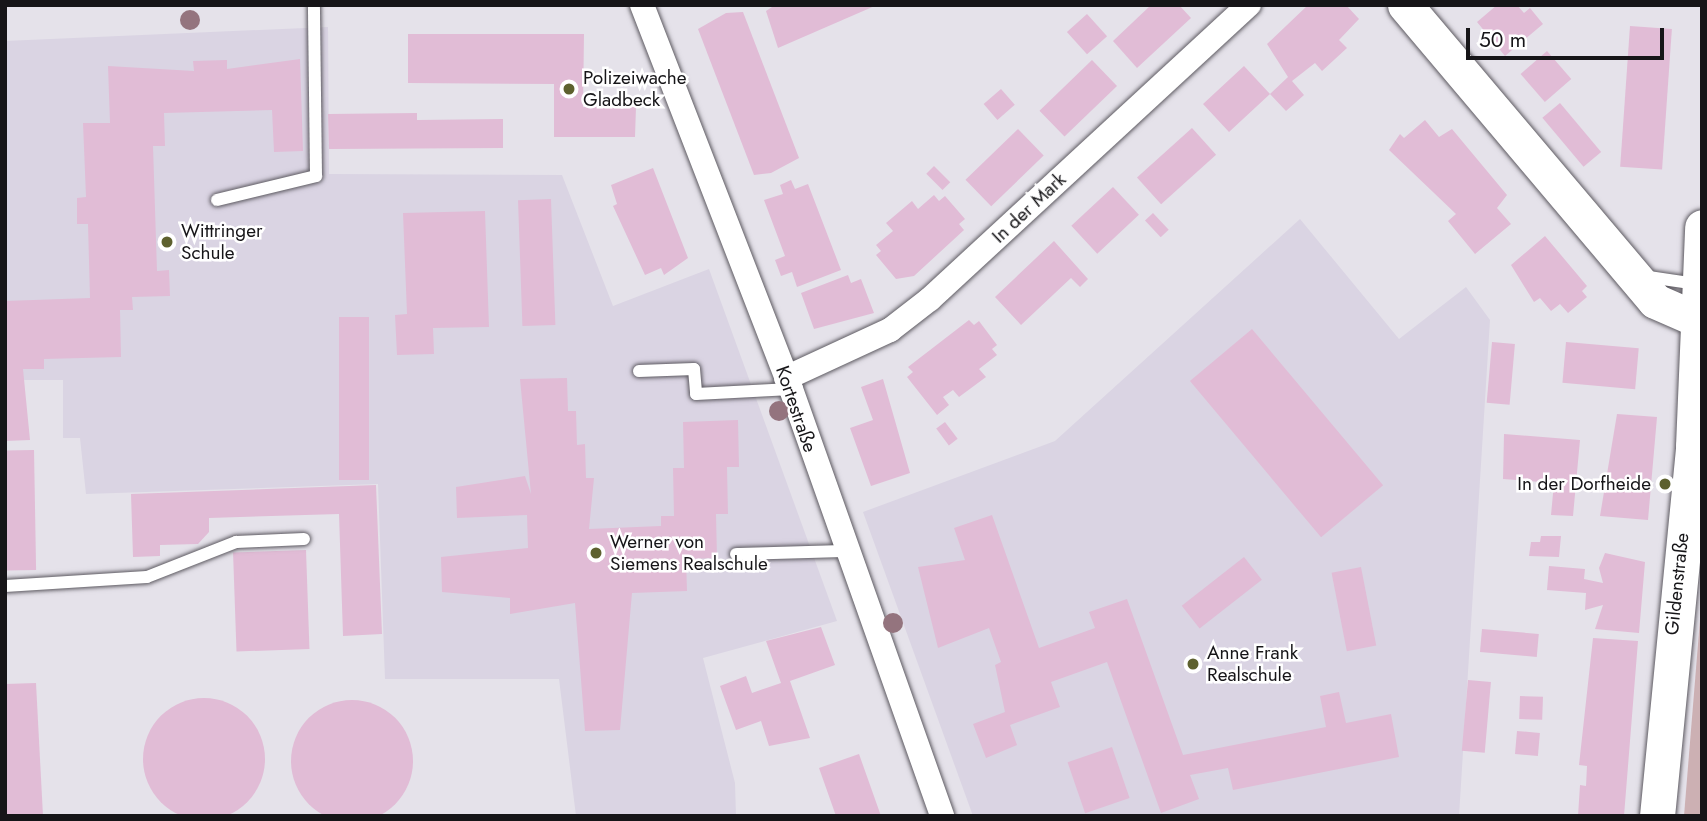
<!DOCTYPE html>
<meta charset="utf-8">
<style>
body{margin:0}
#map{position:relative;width:1707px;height:821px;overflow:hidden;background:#e5e2ea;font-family:Jost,sans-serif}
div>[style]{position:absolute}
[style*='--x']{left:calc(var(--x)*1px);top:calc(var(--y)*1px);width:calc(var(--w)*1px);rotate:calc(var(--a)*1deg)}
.built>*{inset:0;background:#dad4e3}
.green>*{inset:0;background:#ccb0b3}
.building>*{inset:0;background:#e1bcd6;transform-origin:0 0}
.round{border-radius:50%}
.roads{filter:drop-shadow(0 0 2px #5d5a61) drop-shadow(0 0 2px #5d5a61)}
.lane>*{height:12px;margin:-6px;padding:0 6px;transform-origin:6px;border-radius:6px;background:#fff}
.street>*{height:24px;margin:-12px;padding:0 12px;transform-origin:12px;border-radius:12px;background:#fff}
.secondary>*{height:35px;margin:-17.5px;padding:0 17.5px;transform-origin:17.5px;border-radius:17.5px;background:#fff}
.trees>*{width:20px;height:20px;margin:-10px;border-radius:50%;background:#94747e}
.dots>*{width:19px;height:19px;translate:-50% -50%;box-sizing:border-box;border:4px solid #fff;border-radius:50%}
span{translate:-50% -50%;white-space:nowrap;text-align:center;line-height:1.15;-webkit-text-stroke:5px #fff;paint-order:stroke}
.poi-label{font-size:19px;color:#161518}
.left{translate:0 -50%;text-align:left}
.right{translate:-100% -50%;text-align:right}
.street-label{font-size:19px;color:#161518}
.frame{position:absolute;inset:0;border:7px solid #161518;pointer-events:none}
.scale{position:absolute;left:1466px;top:28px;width:198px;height:32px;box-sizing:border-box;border:4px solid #161518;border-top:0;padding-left:9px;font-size:21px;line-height:24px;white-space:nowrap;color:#161518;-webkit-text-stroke:5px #fff;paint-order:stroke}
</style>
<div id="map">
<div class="built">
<div style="clip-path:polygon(328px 27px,329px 174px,562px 175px,613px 306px,709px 269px,837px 621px,703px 658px,735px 783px,736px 816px,576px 816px,559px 679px,385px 679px,378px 484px,86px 494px,80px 438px,63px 438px,63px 380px,5px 380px,5px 41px)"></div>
<div style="clip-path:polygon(1300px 219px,1399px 339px,1466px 287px,1490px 320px,1459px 816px,973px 816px,863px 512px,1055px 441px)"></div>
</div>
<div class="green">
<div style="clip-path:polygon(1702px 595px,1702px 816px,1684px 816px)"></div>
</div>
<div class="building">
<div style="clip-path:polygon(775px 5px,877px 5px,778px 48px,766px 11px)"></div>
<div style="clip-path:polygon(1151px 5px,1179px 5px,1191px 18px,1137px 68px,1113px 41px)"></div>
<div style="clip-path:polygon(1308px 5px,1346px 5px,1359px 19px,1339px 40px,1347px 48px,1322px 71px,1315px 63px,1292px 81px,1304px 95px,1286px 111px,1270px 94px,1229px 132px,1203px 104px,1244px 66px,1270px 94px,1288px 77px,1267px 44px)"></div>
<div style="clip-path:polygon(1497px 5px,1517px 5px,1524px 13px,1530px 8px,1543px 24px,1505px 56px,1477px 22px)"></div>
<div style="clip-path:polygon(743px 12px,799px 158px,771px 173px,754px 175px,698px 29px,726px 13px)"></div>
<div style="left:1087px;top:14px;width:30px;height:27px;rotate:48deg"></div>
<div style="left:1630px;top:26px;width:42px;height:141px;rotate:4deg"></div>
<div style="clip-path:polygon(408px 34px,584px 34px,583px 107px,636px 107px,635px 137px,554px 137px,554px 84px,408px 83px)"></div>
<div style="left:1547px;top:51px;width:37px;height:35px;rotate:49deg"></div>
<div style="clip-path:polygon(300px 59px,303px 151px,274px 152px,272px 110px,164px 113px,165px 146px,153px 146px,157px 271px,169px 270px,170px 296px,132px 297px,133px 310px,120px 310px,121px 357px,44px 359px,44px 369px,23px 369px,30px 440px,5px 441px,5px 301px,90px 298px,88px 224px,77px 224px,77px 198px,86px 197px,83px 123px,110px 123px,108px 66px,194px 71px,193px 61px,227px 60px,227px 69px)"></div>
<div style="left:1092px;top:60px;width:36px;height:73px;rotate:46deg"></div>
<div style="left:1001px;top:89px;width:21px;height:23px;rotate:49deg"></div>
<div style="left:1560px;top:103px;width:64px;height:23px;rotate:50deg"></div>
<div style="clip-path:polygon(417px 113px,417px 120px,503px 119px,503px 148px,329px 149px,328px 114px)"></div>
<div style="clip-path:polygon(1425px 120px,1439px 137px,1452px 129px,1507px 195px,1497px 208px,1511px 224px,1475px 254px,1448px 221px,1456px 214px,1389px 150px,1400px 134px,1404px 138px)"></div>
<div style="left:1192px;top:128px;width:36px;height:74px;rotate:48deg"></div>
<div style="left:1018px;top:129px;width:37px;height:73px;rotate:46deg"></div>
<div style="left:934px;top:166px;width:23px;height:11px;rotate:45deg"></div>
<div style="clip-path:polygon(653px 168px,688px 258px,664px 275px,661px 268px,645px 275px,613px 206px,617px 204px,611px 185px)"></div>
<div style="clip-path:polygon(791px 180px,795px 189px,808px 184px,841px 270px,797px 287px,792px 272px,781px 276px,775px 260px,785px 256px,764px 200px,783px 194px,780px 185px)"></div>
<div style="left:1113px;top:187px;width:38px;height:57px;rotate:47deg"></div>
<div style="clip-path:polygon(934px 195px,939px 201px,945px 196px,965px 219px,959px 224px,964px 230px,914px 276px,896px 279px,876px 255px,881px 251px,876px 245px,893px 231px,886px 223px,912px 201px,918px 209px)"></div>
<div style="left:551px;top:199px;width:126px;height:33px;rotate:88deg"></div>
<div style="clip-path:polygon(485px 211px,489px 327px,433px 328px,434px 354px,397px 355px,395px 315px,407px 314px,403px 213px)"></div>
<div style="left:1153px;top:213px;width:23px;height:11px;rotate:47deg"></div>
<div style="clip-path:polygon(1545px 236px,1587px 286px,1582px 291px,1587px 297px,1568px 313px,1560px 304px,1551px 311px,1540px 298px,1534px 302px,1511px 265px)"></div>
<div style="clip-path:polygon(1054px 241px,1088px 279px,1080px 287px,1071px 278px,1021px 325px,995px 297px)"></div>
<div style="clip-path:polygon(848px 275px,851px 283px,861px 279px,874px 313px,814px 329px,801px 293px)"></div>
<div style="left:339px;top:317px;width:30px;height:163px"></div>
<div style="clip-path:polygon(969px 320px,974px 325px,979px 321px,997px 345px,992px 349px,997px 355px,979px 369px,986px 377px,959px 397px,953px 390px,943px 397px,949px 405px,937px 415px,907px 377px,913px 372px,908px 367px)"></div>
<div style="left:1252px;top:329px;width:204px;height:81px;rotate:50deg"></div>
<div style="left:1492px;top:342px;width:23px;height:61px;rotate:5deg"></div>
<div style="left:1566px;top:342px;width:73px;height:41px;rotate:5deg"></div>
<div style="clip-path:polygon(567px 378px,568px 411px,576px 411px,577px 445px,585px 444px,586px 478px,594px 478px,589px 529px,661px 526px,661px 516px,674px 516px,673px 468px,684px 468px,683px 422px,738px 420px,739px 467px,727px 467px,728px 514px,716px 514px,717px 558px,686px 559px,687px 591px,632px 593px,620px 730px,585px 731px,575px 603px,510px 614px,510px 598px,442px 592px,441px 557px,528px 548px,527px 515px,457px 518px,456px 487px,525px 476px,531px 494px,520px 379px)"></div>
<div style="clip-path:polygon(883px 379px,910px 473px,871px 486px,850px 428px,873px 420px,861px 387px)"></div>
<div style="clip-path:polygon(1617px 414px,1657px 417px,1648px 520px,1600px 516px)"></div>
<div style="left:945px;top:422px;width:21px;height:11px;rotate:53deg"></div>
<div style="clip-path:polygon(1504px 434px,1580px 440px,1573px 516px,1551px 515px,1554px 483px,1503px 479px)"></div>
<div style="left:34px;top:450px;width:120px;height:29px;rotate:89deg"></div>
<div style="clip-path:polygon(376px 485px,382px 634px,343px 636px,339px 514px,209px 518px,209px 532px,198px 544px,160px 545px,160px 556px,133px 557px,131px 494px)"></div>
<div style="clip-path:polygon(992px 515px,1039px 648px,1095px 628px,1089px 612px,1127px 599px,1183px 755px,1326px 727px,1320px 696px,1339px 692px,1346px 723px,1391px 714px,1399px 757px,1233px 790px,1228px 768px,1190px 775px,1199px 799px,1161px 813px,1107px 662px,1051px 682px,1060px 707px,1010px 725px,1017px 745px,986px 758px,973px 724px,1005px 712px,995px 665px,1001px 662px,989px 628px,938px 648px,918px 567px,965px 560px,954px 528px)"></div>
<div style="clip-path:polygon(1541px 536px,1561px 536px,1559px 557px,1529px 556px,1531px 542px,1540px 542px)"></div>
<div style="left:306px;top:550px;width:99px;height:73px;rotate:88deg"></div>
<div style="clip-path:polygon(1605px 553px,1645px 562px,1639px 633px,1595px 629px,1603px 605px,1585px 610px,1586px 593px,1547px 590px,1549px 566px,1585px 569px,1584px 579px,1603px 583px,1599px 568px)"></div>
<div style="left:1244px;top:557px;width:29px;height:79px;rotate:52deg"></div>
<div style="left:1361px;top:567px;width:80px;height:30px;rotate:79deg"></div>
<div style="clip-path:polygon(821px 627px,835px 665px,790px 681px,810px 738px,769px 746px,761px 721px,736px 730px,720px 686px,746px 676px,752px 693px,781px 683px,766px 641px)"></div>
<div style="left:1482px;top:629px;width:57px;height:23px;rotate:5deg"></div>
<div style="clip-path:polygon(1593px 638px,1638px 641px,1624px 816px,1578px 816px,1580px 785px,1586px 786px,1587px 766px,1579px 765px)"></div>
<div style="left:1468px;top:680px;width:23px;height:71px;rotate:5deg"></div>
<div style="clip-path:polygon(36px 683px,43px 816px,5px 816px,5px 684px)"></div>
<div style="left:1520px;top:696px;width:23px;height:23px;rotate:2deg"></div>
<div class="round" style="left:143px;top:698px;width:122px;height:122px"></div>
<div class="round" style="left:291px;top:700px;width:122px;height:122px"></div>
<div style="left:1517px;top:731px;width:23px;height:23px;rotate:5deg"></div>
<div style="left:1112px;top:747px;width:54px;height:47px;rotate:71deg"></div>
<div style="clip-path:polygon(859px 754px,881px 816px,836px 816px,819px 768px)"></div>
</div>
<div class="roads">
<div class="lane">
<div style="--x:217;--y:200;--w:102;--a:-13.6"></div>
<div style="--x:316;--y:176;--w:171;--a:-90.7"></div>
<div style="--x:1642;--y:276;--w:56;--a:8.3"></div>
<div style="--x:639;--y:371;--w:55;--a:-2.1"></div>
<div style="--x:694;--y:369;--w:25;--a:85"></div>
<div style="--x:696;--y:394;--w:95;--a:-3"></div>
<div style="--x:736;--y:554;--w:110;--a:-1.6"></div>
<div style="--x:5;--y:586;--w:142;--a:-3.6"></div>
<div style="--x:147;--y:577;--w:96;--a:-21.5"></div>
<div style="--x:236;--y:542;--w:68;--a:-2.5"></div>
</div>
<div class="street">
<div style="--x:642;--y:5;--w:412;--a:68.8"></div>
<div style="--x:791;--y:389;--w:453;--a:70.5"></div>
<div style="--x:786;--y:378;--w:115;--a:-24.8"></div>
<div style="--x:890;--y:330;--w:51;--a:-37.8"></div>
<div style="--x:930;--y:299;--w:434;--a:-42.7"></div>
</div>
<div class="secondary">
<div style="--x:1405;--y:5;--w:387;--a:49.8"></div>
<div style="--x:1655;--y:301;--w:45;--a:23.7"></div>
<div style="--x:1657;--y:816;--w:372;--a:-84.4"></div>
<div style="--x:1693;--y:446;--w:219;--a:-87.6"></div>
</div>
</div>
<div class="trees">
<div style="left:190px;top:20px"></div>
<div style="left:779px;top:411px"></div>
<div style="left:893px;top:623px"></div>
</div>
<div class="dots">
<div style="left:569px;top:89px;background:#5d602e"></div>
<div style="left:167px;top:242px;background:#5d602e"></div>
<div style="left:1665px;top:484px;background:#5d602e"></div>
<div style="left:596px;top:553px;background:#5d602e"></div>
<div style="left:1193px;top:664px;background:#5d602e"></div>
</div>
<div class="poi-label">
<span class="left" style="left:583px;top:89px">Polizeiwache<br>Gladbeck</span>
<span class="left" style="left:181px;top:242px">Wittringer<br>Schule</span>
<span class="right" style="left:1651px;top:484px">In der Dorfheide</span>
<span class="left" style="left:610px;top:553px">Werner von<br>Siemens Realschule</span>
<span class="left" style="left:1207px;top:664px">Anne Frank<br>Realschule</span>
</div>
<div class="street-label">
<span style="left:1029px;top:208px;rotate:-43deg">In der Mark</span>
<span style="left:796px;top:409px;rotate:71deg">Kortestraße</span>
<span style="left:1677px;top:584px;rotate:-84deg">Gildenstraße</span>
</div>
<div class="frame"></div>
<div class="scale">50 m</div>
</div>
